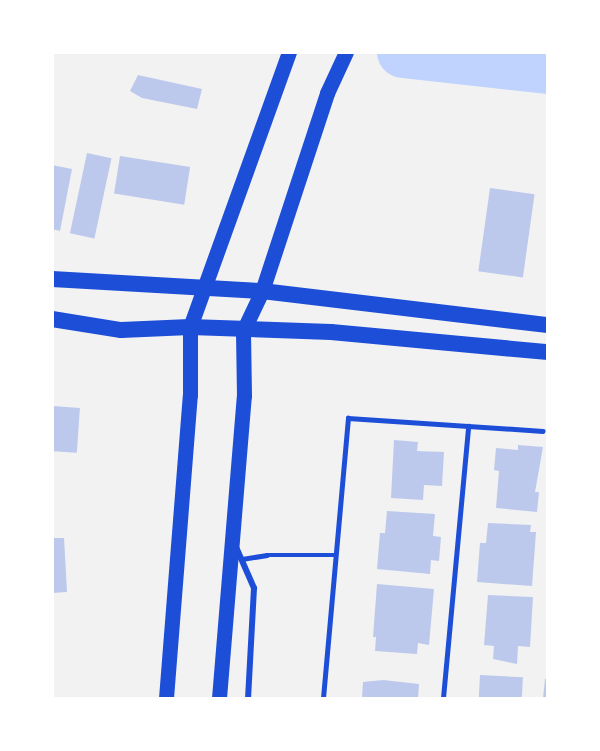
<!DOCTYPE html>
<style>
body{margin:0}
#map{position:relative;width:600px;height:751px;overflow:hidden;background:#f2f2f2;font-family:Roboto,sans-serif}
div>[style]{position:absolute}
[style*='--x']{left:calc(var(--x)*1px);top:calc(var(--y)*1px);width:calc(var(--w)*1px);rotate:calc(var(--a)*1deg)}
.river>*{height:52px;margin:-26px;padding:0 26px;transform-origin:26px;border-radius:26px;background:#bfd3fe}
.building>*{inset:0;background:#bdc9ec;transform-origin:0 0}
.service>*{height:4.5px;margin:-2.25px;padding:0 2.25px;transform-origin:2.25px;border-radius:2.25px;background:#1d4ed8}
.minor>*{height:6px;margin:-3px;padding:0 3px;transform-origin:3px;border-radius:3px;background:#1d4ed8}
.primary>*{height:15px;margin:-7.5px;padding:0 7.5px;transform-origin:7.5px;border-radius:7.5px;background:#1d4ed8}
.trunk>*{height:16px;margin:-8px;padding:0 8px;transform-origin:8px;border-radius:8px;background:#1d4ed8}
span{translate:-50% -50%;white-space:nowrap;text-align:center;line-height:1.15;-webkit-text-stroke:4.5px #fff;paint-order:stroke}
.frame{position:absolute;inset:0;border:54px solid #fff;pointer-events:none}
</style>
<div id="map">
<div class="river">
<div style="--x:403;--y:52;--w:146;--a:6.3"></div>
</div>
<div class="building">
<div style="clip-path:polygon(138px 75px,202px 89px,197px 109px,142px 98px,130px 91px)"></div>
<div style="left:87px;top:153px;width:25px;height:82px;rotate:12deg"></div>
<div style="left:120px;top:156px;width:71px;height:38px;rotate:9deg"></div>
<div style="clip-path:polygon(52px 165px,72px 169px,60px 231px,52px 229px)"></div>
<div style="left:490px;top:188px;width:45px;height:84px;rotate:8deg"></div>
<div style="left:52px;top:406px;width:28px;height:45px;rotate:4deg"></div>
<div style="clip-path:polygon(394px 440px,418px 442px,417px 451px,444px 452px,442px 486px,424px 485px,423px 500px,391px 498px)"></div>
<div style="clip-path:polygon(518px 445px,543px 447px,535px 492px,539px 492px,537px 512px,496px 508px,499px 471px,494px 470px,496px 448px,518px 450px)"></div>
<div style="clip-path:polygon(387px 511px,435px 514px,433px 536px,441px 537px,439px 561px,431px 560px,430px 574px,377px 569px,380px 533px,385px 533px)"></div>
<div style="clip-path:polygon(488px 523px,531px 525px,530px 532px,536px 532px,532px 586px,477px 582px,480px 543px,486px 543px)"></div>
<div style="clip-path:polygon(52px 538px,64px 538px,67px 592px,52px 593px)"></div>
<div style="clip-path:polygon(377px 584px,434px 589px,429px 645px,418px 643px,417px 654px,375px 651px,376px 637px,373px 637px)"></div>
<div style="clip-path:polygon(488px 595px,533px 597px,530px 647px,518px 646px,517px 664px,493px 659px,494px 646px,484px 645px)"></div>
<div style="left:480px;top:675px;width:43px;height:23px;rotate:3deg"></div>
<div style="clip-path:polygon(545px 679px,548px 679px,548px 698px,543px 698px)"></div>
<div style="clip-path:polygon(383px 680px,419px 684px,418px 698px,362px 698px,363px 682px)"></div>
</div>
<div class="service">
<div style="--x:242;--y:559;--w:25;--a:-9"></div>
<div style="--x:267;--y:555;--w:69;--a:0"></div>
<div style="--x:323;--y:698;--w:281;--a:-84.9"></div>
<div style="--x:348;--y:418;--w:195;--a:3.8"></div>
<div style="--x:443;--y:698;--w:273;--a:-84.7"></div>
</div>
<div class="minor">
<div style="--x:236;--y:547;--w:45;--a:66.3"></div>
<div style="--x:254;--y:588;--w:110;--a:93.1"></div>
</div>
<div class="primary">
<div style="--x:166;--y:698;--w:304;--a:-85.5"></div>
<div style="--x:190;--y:395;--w:68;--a:-90"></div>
<div style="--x:190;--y:327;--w:292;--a:-70.2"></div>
<div style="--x:219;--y:698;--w:303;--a:-85.3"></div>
<div style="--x:244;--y:396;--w:65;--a:-90.9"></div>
<div style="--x:243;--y:331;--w:44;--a:-64.6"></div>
<div style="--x:262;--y:291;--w:208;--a:-71.8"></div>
<div style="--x:327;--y:93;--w:45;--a:-65.1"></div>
</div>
<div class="trunk">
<div style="--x:52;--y:279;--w:210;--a:3.3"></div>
<div style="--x:262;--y:291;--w:288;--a:6.8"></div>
<div style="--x:52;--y:319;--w:70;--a:9.1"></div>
<div style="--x:121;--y:330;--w:69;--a:-2.5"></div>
<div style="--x:190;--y:327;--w:141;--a:2"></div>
<div style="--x:331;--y:332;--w:218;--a:5.3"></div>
</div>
<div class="frame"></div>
</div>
